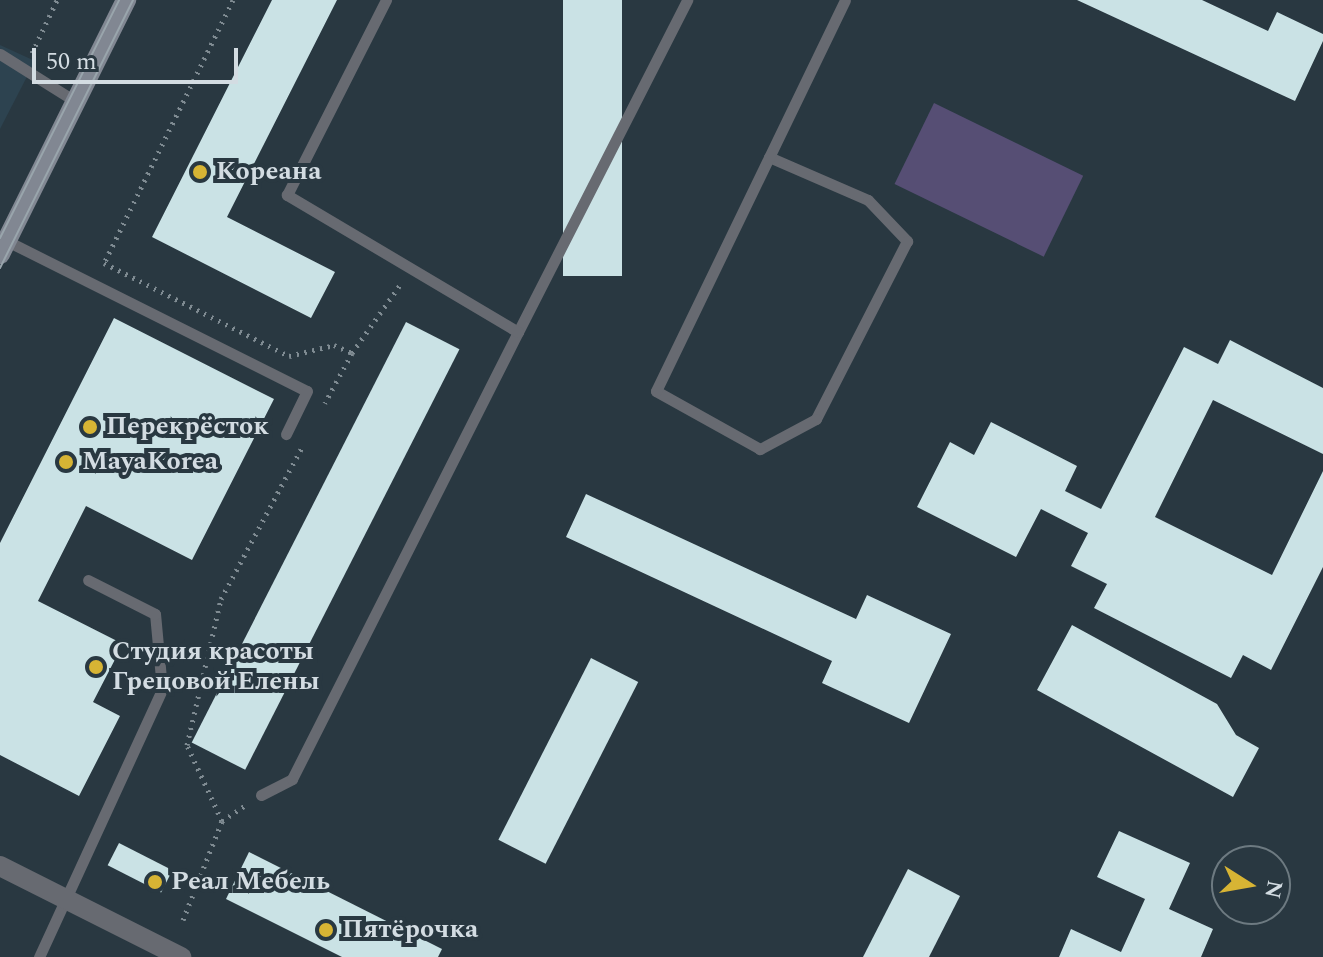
<!DOCTYPE html>
<meta charset="utf-8">
<style>
body{margin:0}
#map{position:relative;width:1323px;height:957px;overflow:hidden;background:#293841;font-family:Spectral,serif}
div>[style]{position:absolute}
[style*='--x']{left:calc(var(--x)*1px);top:calc(var(--y)*1px);width:calc(var(--w)*1px);rotate:calc(var(--a)*1deg)}
.built>*{inset:0;background:#2d4350}
.green>*{inset:0;background:#564e74;transform-origin:0 0}
.building>*{inset:0;background:#cae2e5;transform-origin:0 0}
.path>*{height:5px;margin-top:-2.5px;transform-origin:0;background:repeating-linear-gradient(90deg,#7f8b92 0 2px,transparent 0 8px)}
.service>*{height:11px;margin:-5.5px;padding:0 5.5px;transform-origin:5.5px;border-radius:5.5px;background:#676a71}
.tertiary>*{height:20px;margin:-10px;padding:0 10px;transform-origin:10px;border-radius:10px;background:#676a71}
.secondary>*{height:20px;margin:-10px;padding:0 10px;transform-origin:10px;border-radius:10px;background:#818792}
.tram>*{height:2px;margin:-1px;padding:0 1px;transform-origin:1px;border-radius:1px;background:#99a5ac}
.dots>*{width:22px;height:22px;translate:-50% -50%;box-sizing:border-box;border:4px solid #293841;border-radius:50%}
span{translate:-50% -50%;white-space:nowrap;text-align:center;line-height:1.15;-webkit-text-stroke:8px #293841;paint-order:stroke}
.poi-label{font-size:26px;color:#d3dce2;font-weight:700}
.left{translate:0 -50%;text-align:left}
.north{position:absolute;left:1211px;top:845px;width:80px;height:80px;box-sizing:border-box;background:#293841;border:2px solid #6d7a81;border-radius:50%;rotate:101deg;font-size:22px;font-weight:700;line-height:32px;text-align:center;color:#d3dce2}
.north::after{content:'';display:block;margin:auto;width:28px;height:36px;background:#d7b434;clip-path:polygon(50% 0,100% 100%,50% 72%,0 100%)}
.scale{position:absolute;left:32px;top:48px;width:206px;height:36px;box-sizing:border-box;border:4px solid #d3dce2;border-top:0;padding-left:10px;font-size:24px;line-height:28px;white-space:nowrap;color:#d3dce2;-webkit-text-stroke:6px #293841;paint-order:stroke}
</style>
<div id="map">
<div class="built">
<div style="clip-path:polygon(0 45px,35px 61px,0 129px)"></div>
</div>
<div class="green">
<div style="left:934px;top:103px;width:166px;height:90px;rotate:26deg"></div>
</div>
<div class="building">
<div style="clip-path:polygon(272px 0,337px 0,227px 217px,335px 272px,311px 318px,152px 237px)"></div>
<div style="left:563px;top:0;width:59px;height:276px"></div>
<div style="clip-path:polygon(1077px 0,1202px 0,1268px 31px,1277px 12px,1323px 34px,1323px 41px,1295px 101px)"></div>
<div style="clip-path:polygon(114px 318px,274px 399px,192px 560px,86px 506px,38px 601px,123px 644px,93px 702px,120px 716px,79px 796px,0 755px,0 543px)"></div>
<div style="left:406px;top:322px;width:60px;height:472px;rotate:27deg"></div>
<div style="clip-path:polygon(1230px 340px,1323px 388px,1323px 454px,1213px 400px,1155px 517px,1272px 575px,1323px 471px,1323px 567px,1271px 670px,1243px 655px,1231px 678px,1094px 608px,1107px 584px,1071px 566px,1088px 533px,1041px 509px,1016px 557px,917px 507px,950px 442px,974px 455px,991px 422px,1077px 466px,1065px 491px,1101px 509px,1184px 347px,1218px 364px)"></div>
<div style="clip-path:polygon(586px 494px,856px 619px,867px 595px,951px 634px,909px 723px,822px 683px,832px 661px,566px 537px)"></div>
<div style="clip-path:polygon(1072px 625px,1217px 704px,1236px 735px,1259px 748px,1233px 797px,1037px 690px)"></div>
<div style="left:591px;top:658px;width:53px;height:204px;rotate:27deg"></div>
<div style="clip-path:polygon(1119px 831px,1190px 863px,1169px 909px,1213px 929px,1201px 957px,1059px 957px,1071px 929px,1121px 952px,1145px 899px,1097px 877px)"></div>
<div style="left:119px;top:843px;width:60px;height:25px;rotate:27deg"></div>
<div style="clip-path:polygon(249px 852px,442px 949px,438px 957px,342px 957px,226px 899px)"></div>
<div style="clip-path:polygon(908px 869px,960px 896px,929px 957px,863px 957px)"></div>
</div>
<div class="path">
<div style="--x:233;--y:0;--w:293;--a:116.1"></div>
<div style="--x:104;--y:263;--w:207;--a:26.7"></div>
<div style="--x:289;--y:356;--w:46;--a:-13.7"></div>
<div style="--x:334;--y:345;--w:20;--a:24"></div>
<div style="--x:352;--y:353;--w:57;--a:118.4"></div>
<div style="--x:32;--y:53;--w:59;--a:-64.7"></div>
<div style="--x:352;--y:353;--w:87;--a:-54.8"></div>
<div style="--x:222;--y:821;--w:30;--a:-34"></div>
<div style="--x:183;--y:920;--w:106;--a:-68.5"></div>
<div style="--x:222;--y:821;--w:84;--a:-114.7"></div>
<div style="--x:187;--y:745;--w:150;--a:-76.9"></div>
<div style="--x:221;--y:599;--w:172;--a:-61.9"></div>
</div>
<div class="service">
<div style="--x:0;--y:54;--w:89;--a:32.1"></div>
<div style="--x:769;--y:157;--w:108;--a:23.5"></div>
<div style="--x:868;--y:200;--w:57;--a:46.4"></div>
<div style="--x:907;--y:241;--w:200;--a:117.1"></div>
<div style="--x:816;--y:419;--w:64;--a:151.8"></div>
<div style="--x:760;--y:449;--w:119;--a:-150.9"></div>
<div style="--x:656;--y:391;--w:434;--a:-64.2"></div>
<div style="--x:7;--y:241;--w:335;--a:26.6"></div>
<div style="--x:307;--y:391;--w:48;--a:116"></div>
<div style="--x:518;--y:332;--w:373;--a:-63"></div>
<div style="--x:261;--y:795;--w:35;--a:-27"></div>
<div style="--x:292;--y:779;--w:501;--a:-63.18"></div>
<div style="--x:518;--y:332;--w:269;--a:-149.3"></div>
<div style="--x:287;--y:195;--w:219;--a:-63.1"></div>
<div style="--x:39;--y:957;--w:295;--a:-65.3"></div>
<div style="--x:162;--y:689;--w:75;--a:-95.3"></div>
<div style="--x:155;--y:614;--w:75;--a:-153.1"></div>
</div>
<div class="tertiary">
<div style="--x:0;--y:866;--w:203;--a:26.7"></div>
</div>
<div class="secondary">
<div style="--x:0;--y:254;--w:284;--a:-63.6"></div>
</div>
<div class="tram">
<div style="--x:0;--y:238;--w:266;--a:-63.4"></div>
<div style="--x:0;--y:268;--w:299;--a:-63.6"></div>
</div>
<div class="dots">
<div style="left:200px;top:172px;background:#d7b434"></div>
<div style="left:90px;top:427px;background:#d7b434"></div>
<div style="left:66px;top:462px;background:#d7b434"></div>
<div style="left:96px;top:667px;background:#d7b434"></div>
<div style="left:155px;top:882px;background:#d7b434"></div>
<div style="left:326px;top:930px;background:#d7b434"></div>
</div>
<div class="poi-label">
<span class="left" style="left:216px;top:172px">Кореана</span>
<span class="left" style="left:106px;top:427px">Перекрёсток</span>
<span class="left" style="left:82px;top:462px">MayaKorea</span>
<span class="left" style="left:112px;top:667px">Студия красоты<br>Грецовой Елены</span>
<span class="left" style="left:171px;top:882px">Реал Мебель</span>
<span class="left" style="left:342px;top:930px">Пятёрочка</span>
</div>
<div class="north">N</div>
<div class="scale">50 m</div>
</div>
